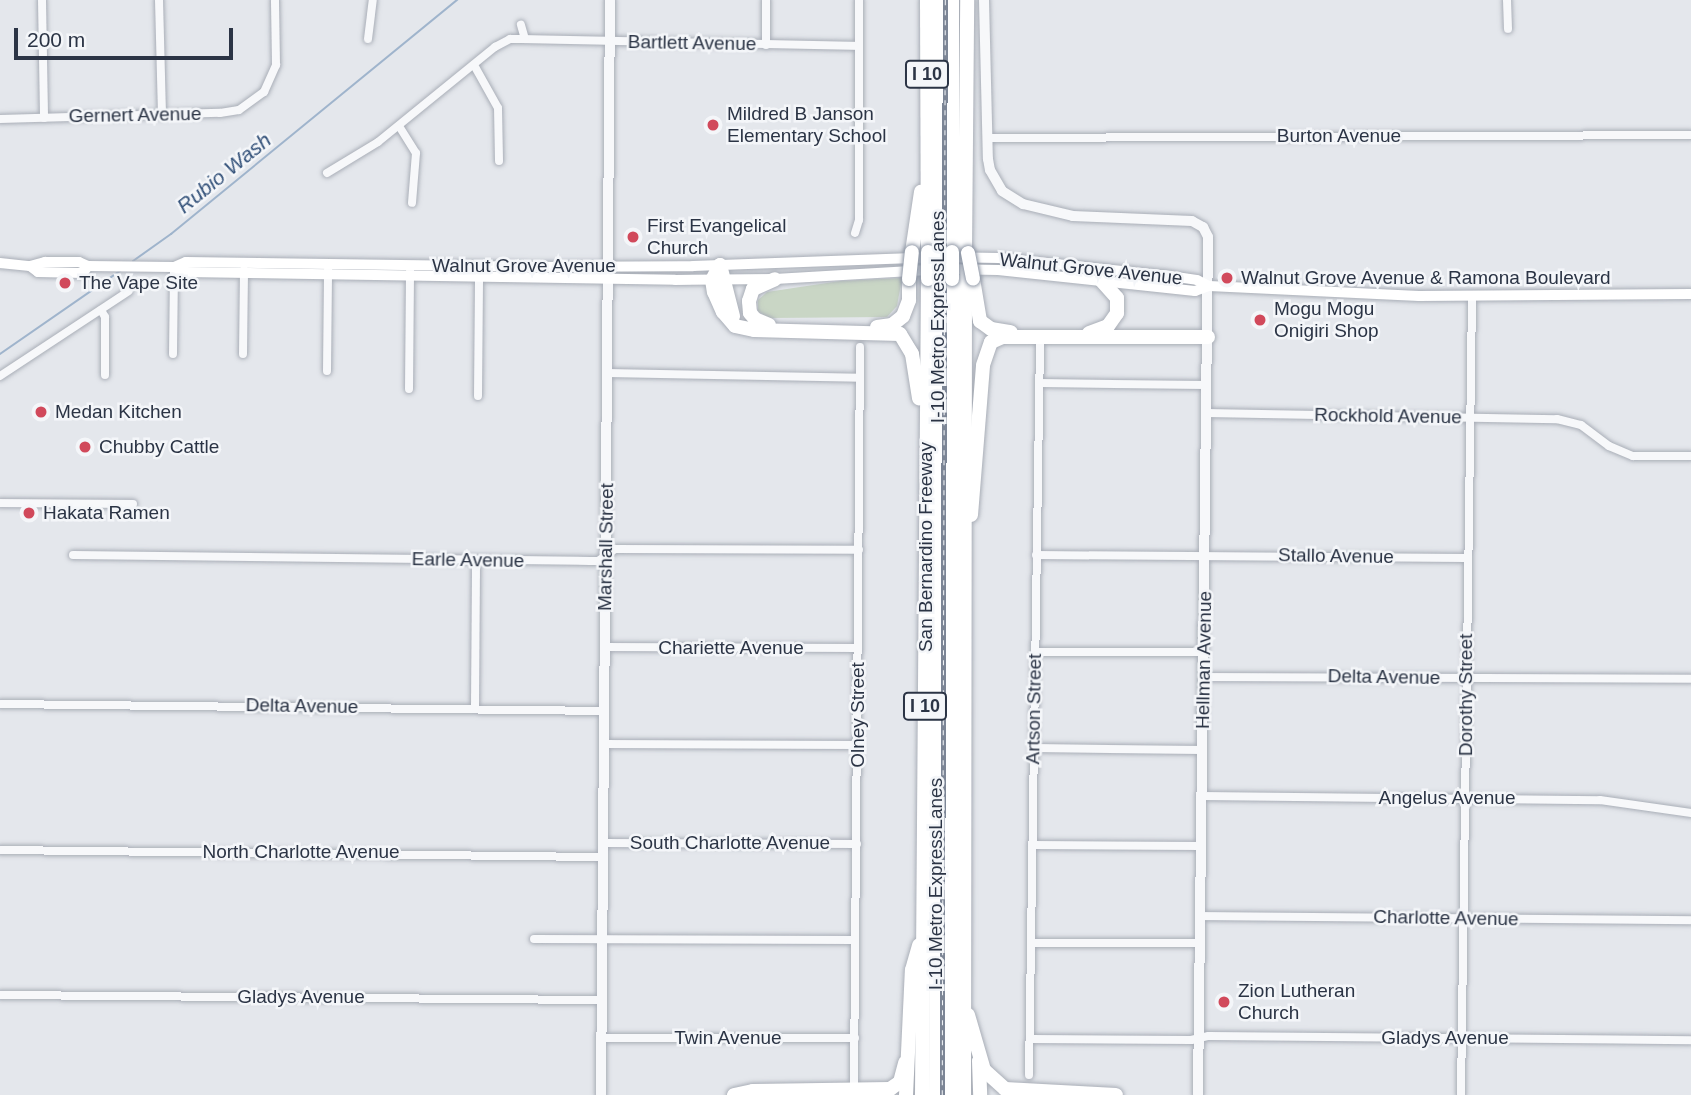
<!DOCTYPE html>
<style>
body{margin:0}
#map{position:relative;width:1691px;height:1095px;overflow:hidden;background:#e4e7ec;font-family:Arial,sans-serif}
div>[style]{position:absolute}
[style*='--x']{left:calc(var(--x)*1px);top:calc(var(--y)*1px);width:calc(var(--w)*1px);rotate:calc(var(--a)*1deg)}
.green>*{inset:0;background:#c9d6c5}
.stream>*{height:2px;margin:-1px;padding:0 1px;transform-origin:1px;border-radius:1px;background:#9fb4cc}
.roads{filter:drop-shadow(0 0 2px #a9aeb7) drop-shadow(0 0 2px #a9aeb7)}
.minor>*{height:8px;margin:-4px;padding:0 4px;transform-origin:4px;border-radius:4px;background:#f7f8fa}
.tertiary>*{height:10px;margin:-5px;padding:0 5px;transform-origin:5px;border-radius:5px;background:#f7f8fa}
.secondary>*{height:10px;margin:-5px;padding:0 5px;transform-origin:5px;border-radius:5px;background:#fff}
.motorway>*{height:14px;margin:-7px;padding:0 7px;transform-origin:7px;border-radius:7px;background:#fff}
.rail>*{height:4.5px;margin-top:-2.25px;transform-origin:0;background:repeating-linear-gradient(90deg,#f4f6f9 0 5px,#7d8696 0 10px);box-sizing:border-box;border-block:2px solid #7d8696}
.bridges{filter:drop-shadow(0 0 2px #8b94a3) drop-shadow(0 0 2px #8b94a3)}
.motorway-bridge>*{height:14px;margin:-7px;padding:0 7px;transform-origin:7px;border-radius:7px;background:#fff}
.dots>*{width:19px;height:19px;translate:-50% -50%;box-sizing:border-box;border:4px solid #f4f6f9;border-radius:50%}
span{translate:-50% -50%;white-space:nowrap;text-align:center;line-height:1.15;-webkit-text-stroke:5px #f4f6f9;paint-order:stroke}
.shield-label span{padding:2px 5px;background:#f4f6f9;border:2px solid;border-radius:5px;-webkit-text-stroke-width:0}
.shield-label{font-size:18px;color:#2b3445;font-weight:700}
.street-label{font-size:19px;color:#2b3445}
.poi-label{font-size:19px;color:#2b3445}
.left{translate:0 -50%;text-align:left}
.water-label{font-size:21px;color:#34527a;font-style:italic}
.scale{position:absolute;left:14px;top:28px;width:219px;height:32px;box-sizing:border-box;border:4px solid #2b3445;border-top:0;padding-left:9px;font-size:21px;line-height:24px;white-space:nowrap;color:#2b3445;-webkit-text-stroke:5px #f4f6f9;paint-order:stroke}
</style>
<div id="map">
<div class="green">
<div style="clip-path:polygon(902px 278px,897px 306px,887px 317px,768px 318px,758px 311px,758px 300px,767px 292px,840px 281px)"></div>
</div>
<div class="stream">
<div style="--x:133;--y:261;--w:47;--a:-35.4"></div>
<div style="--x:171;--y:234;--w:370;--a:-39.3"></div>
<div style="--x:0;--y:354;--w:146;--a:-34.7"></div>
</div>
<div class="roads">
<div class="minor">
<div style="--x:42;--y:0;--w:118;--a:89"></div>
<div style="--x:159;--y:0;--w:115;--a:88.5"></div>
<div style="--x:1507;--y:0;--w:29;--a:88"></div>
<div style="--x:368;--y:39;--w:39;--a:-83"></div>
<div style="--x:525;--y:39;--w:334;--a:1.2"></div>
<div style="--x:766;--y:45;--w:45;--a:-90"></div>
<div style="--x:474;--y:65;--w:49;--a:60.8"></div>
<div style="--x:498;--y:108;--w:53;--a:88.9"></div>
<div style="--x:0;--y:119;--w:220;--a:-1.6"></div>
<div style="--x:220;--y:113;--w:19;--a:-9"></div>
<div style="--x:239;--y:110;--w:31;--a:-36"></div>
<div style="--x:264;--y:92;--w:30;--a:-66"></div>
<div style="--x:276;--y:65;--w:65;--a:-90.9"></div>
<div style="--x:399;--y:126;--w:32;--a:58"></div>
<div style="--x:416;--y:153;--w:50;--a:94.6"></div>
<div style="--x:987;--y:138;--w:704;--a:-0.24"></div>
<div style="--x:327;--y:173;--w:60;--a:-31.3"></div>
<div style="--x:378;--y:142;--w:151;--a:-39.1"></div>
<div style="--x:495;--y:47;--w:17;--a:-28"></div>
<div style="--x:510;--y:39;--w:15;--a:0"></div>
<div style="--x:525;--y:39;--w:15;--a:-106"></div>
<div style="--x:855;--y:233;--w:14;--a:-73"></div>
<div style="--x:859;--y:220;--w:220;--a:-90"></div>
<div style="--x:101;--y:310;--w:8;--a:60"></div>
<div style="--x:105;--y:317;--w:58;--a:90"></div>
<div style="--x:173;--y:354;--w:87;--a:-89.3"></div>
<div style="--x:243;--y:354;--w:84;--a:-89.3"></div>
<div style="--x:327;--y:371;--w:102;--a:-89.4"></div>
<div style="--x:607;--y:373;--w:253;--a:1.1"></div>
<div style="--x:0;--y:376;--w:154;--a:-33.4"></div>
<div style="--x:1039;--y:383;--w:167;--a:0.7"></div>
<div style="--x:409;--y:389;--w:118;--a:-89.5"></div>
<div style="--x:478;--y:396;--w:123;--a:-89.5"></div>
<div style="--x:1206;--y:413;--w:351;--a:1"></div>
<div style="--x:1557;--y:419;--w:25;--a:14"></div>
<div style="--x:1581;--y:425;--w:35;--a:37"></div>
<div style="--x:1609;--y:446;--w:26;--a:23"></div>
<div style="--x:1633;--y:456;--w:58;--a:0"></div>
<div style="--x:0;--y:503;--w:133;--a:0.4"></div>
<div style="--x:73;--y:555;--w:517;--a:0.66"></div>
<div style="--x:590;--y:561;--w:8;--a:0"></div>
<div style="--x:598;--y:561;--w:21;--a:-35"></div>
<div style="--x:615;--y:549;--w:244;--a:0.2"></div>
<div style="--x:1036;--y:555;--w:430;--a:0.4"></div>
<div style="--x:604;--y:647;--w:254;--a:0.2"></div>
<div style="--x:1035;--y:652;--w:169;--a:0"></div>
<div style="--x:1204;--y:677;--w:487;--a:0.2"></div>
<div style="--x:0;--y:704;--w:604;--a:0.66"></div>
<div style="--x:475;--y:709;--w:149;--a:-89.6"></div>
<div style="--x:603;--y:744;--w:254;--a:0.2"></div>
<div style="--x:1034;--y:748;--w:168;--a:0.7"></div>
<div style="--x:1202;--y:796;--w:398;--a:0.6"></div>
<div style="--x:1600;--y:800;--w:92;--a:8.1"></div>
<div style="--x:603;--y:843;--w:254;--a:0.2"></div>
<div style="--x:1033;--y:845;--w:168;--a:0.3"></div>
<div style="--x:0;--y:850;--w:602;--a:0.67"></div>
<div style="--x:1200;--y:916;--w:491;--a:0.5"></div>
<div style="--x:534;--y:939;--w:321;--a:0.2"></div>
<div style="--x:1032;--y:943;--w:168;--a:0"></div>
<div style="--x:0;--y:995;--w:601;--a:0.48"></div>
<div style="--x:601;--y:1038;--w:254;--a:0"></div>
<div style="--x:1031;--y:1039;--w:160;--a:0.4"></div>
<div style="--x:1191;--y:1040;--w:18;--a:-13"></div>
<div style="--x:1209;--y:1036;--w:482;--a:0.5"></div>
<div style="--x:1029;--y:1075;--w:733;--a:-89.14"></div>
<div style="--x:854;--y:1083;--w:736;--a:-89.53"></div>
<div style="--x:1461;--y:1095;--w:799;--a:-89.21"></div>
</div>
<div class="tertiary">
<div style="--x:984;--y:0;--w:159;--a:88.6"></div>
<div style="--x:988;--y:159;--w:11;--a:80"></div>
<div style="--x:990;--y:170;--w:24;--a:60"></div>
<div style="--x:1002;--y:191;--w:25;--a:32"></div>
<div style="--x:1023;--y:204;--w:51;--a:13.5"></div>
<div style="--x:1073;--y:216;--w:119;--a:2.4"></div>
<div style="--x:1192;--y:221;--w:13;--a:29"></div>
<div style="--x:1203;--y:227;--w:11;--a:63"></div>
<div style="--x:1208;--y:237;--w:858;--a:90.67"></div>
<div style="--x:601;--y:1095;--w:1095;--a:-89.53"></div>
</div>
<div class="secondary">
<div style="--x:0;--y:263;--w:30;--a:6"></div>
<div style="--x:88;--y:266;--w:9;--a:126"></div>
<div style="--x:83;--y:273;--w:45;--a:-178.7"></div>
<div style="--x:38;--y:272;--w:10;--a:-143"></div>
<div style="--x:30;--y:266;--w:16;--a:-15"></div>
<div style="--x:45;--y:262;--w:34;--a:0"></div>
<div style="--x:79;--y:262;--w:10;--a:24"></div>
<div style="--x:88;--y:266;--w:86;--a:0.7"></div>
<div style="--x:174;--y:267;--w:13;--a:23"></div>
<div style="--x:186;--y:272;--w:489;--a:0.9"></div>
<div style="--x:675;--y:280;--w:100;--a:-0.6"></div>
<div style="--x:775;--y:279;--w:166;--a:-3.4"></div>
<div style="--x:941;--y:269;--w:57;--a:1"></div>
<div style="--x:998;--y:270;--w:198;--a:6.1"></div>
<div style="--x:1195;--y:291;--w:15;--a:-20"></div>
<div style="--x:1209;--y:286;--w:210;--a:2.7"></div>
<div style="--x:1419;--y:296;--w:272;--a:-0.4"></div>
<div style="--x:174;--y:267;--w:13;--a:-23"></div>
<div style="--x:186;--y:262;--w:342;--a:0.8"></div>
<div style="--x:528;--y:267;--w:165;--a:-0.3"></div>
<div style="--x:693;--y:266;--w:248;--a:-2.1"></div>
<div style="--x:941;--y:257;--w:58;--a:1"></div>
<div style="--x:999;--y:258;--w:164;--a:6"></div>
<div style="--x:1162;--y:275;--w:35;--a:8"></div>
<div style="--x:1197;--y:280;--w:13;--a:27"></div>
</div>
<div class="motorway">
<div style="--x:927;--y:0;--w:252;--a:89.8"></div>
<div style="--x:912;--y:252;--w:61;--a:-81.5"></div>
<div style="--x:938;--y:252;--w:252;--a:-89.8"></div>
<div style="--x:952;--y:252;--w:252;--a:-90"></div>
<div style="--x:965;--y:253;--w:253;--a:-89.5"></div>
<div style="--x:720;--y:265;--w:17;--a:118"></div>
<div style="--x:712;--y:280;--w:12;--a:81"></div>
<div style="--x:714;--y:292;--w:22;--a:66"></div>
<div style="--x:723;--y:312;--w:18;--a:49"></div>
<div style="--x:735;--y:326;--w:19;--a:12"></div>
<div style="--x:754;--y:330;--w:146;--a:1.6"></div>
<div style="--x:900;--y:334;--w:23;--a:59"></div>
<div style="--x:912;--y:354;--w:45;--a:81"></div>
<div style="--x:720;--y:265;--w:53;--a:75.7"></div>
<div style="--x:973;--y:279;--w:43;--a:80.5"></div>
<div style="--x:980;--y:321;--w:14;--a:36"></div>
<div style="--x:991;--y:329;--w:20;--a:9"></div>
<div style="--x:769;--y:325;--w:15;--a:-157"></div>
<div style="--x:755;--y:319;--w:8;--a:-130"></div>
<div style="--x:750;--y:313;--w:12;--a:-95"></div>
<div style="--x:749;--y:301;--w:13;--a:-72"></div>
<div style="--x:753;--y:289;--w:24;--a:-24"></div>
<div style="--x:877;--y:327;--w:15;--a:-8"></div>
<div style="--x:892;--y:325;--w:14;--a:-39"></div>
<div style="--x:903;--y:316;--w:17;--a:-69"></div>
<div style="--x:909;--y:300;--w:21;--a:-90"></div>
<div style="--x:1089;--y:333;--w:20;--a:-20"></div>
<div style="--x:1108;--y:326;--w:16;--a:-55"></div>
<div style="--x:1117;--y:313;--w:15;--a:-90"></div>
<div style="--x:1117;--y:298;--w:24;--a:-132"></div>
<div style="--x:971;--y:515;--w:150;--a:-85.4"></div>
<div style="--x:983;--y:365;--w:24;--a:-71"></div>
<div style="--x:991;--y:342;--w:13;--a:-23"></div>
<div style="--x:1003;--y:337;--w:205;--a:0"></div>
<div style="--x:968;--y:1015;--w:57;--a:73.8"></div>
<div style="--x:984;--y:1070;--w:28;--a:42"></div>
<div style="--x:1005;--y:1089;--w:111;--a:3.1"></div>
<div style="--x:979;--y:1061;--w:34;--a:88"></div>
<div style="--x:734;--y:1095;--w:19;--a:-12"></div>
<div style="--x:753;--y:1091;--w:137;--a:-0.8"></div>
<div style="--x:890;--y:1089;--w:12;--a:-35"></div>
<div style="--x:900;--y:1082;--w:20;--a:-75"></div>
<div style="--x:906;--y:1095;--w:125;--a:-87.3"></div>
<div style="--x:912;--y:970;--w:26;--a:-74"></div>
<div style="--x:922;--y:1095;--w:816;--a:-89.58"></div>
<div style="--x:936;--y:1095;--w:816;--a:-89.86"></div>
<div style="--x:951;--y:1095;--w:816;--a:-89.93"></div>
<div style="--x:964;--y:1095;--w:816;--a:-89.93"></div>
</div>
</div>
<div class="rail">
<div style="--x:942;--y:1095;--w:1095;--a:-89.84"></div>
</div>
<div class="bridges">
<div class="motorway-bridge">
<div style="--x:928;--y:252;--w:27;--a:90"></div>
<div style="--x:952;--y:252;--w:27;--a:90"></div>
<div style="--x:968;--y:253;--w:26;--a:79"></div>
<div style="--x:909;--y:279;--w:27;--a:-84"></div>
<div style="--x:938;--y:279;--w:27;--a:-90"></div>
</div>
</div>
<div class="dots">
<div style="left:713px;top:125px;background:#d1495b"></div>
<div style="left:633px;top:237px;background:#d1495b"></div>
<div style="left:1227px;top:278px;background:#d1495b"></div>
<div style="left:65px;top:283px;background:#d1495b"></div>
<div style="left:1260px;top:320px;background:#d1495b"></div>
<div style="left:41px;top:412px;background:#d1495b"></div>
<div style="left:85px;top:447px;background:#d1495b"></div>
<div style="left:29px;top:513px;background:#d1495b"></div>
<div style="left:1224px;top:1002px;background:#d1495b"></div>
</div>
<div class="shield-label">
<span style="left:927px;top:74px">I 10</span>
<span style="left:925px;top:706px">I 10</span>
</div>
<div class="street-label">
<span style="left:692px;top:43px;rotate:1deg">Bartlett Avenue</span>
<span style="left:135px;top:115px;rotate:-1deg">Gernert Avenue</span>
<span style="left:1339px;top:136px">Burton Avenue</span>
<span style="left:524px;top:266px">Walnut Grove Avenue</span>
<span style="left:1091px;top:269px;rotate:6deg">Walnut Grove Avenue</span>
<span style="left:938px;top:317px;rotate:-90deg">I-10 Metro ExpressLanes</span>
<span style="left:1388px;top:416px;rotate:1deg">Rockhold Avenue</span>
<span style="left:606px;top:547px;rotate:-89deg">Marshall Street</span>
<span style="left:926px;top:547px;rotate:-90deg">San Bernardino Freeway</span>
<span style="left:1336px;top:556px;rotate:1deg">Stallo Avenue</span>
<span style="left:468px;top:560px;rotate:1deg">Earle Avenue</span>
<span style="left:731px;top:648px">Chariette Avenue</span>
<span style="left:1204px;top:660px;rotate:-89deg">Hellman Avenue</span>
<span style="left:1384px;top:677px;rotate:1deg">Delta Avenue</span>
<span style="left:1466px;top:695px;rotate:-90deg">Dorothy Street</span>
<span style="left:302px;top:706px;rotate:1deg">Delta Avenue</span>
<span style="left:1034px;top:709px;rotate:-89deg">Artson Street</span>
<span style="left:858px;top:715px;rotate:-90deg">Olney Street</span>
<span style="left:1447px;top:798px">Angelus Avenue</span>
<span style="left:730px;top:843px">South Charlotte Avenue</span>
<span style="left:301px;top:852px">North Charlotte Avenue</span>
<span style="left:936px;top:884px;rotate:-90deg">I-10 Metro ExpressLanes</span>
<span style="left:1446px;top:918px;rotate:1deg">Charlotte Avenue</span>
<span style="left:301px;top:997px">Gladys Avenue</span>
<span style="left:728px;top:1038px">Twin Avenue</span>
<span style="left:1445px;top:1038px">Gladys Avenue</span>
</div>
<div class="poi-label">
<span class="left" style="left:727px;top:125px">Mildred B Janson<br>Elementary School</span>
<span class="left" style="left:647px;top:237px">First Evangelical<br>Church</span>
<span class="left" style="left:1241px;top:278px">Walnut Grove Avenue &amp; Ramona Boulevard</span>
<span class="left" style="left:79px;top:283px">The Vape Site</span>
<span class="left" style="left:1274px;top:320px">Mogu Mogu<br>Onigiri Shop</span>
<span class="left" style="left:55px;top:412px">Medan Kitchen</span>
<span class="left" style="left:99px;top:447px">Chubby Cattle</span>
<span class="left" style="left:43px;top:513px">Hakata Ramen</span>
<span class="left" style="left:1238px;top:1002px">Zion Lutheran<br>Church</span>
</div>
<div class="water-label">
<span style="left:224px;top:173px;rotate:-39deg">Rubio Wash</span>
</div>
<div class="scale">200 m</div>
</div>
